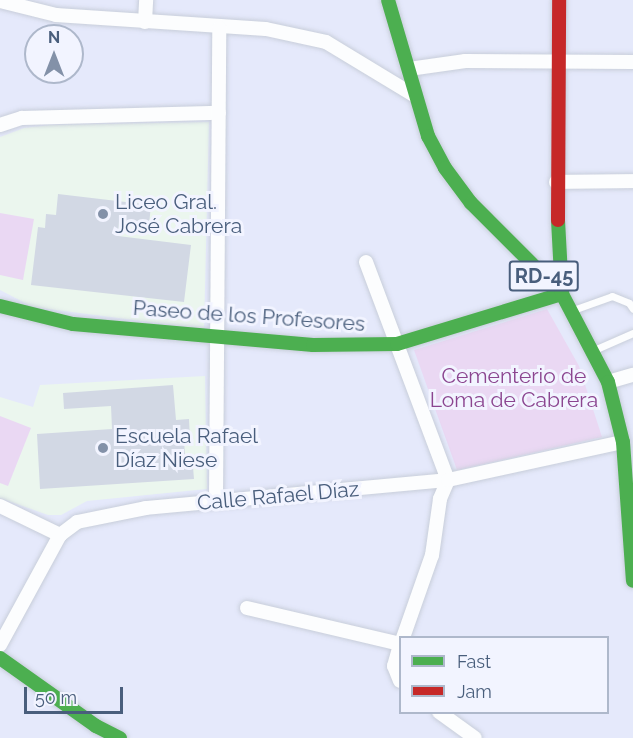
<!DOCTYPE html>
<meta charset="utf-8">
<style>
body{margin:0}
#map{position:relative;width:633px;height:738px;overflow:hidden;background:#eef0f9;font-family:Raleway,sans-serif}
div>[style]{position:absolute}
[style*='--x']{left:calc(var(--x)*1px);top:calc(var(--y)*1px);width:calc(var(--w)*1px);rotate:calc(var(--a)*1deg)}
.residential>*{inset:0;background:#e5e9fb}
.education>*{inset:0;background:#ebf6ee}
.green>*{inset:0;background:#ead8f3}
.building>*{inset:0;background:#d2d8e4}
.roads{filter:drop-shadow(0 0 2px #c8ceda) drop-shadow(0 0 2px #c8ceda)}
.lane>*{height:7px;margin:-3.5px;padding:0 3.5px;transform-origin:3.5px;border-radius:3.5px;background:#fcfdfe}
.street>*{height:14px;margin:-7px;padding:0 7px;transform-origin:7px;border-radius:7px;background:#fcfdfe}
.fast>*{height:14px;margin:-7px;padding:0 7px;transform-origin:7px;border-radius:7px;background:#4caf50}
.jam>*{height:14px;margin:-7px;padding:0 7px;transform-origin:7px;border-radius:7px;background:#c62828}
.dots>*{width:16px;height:16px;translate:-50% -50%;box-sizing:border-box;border:3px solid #f2f4ff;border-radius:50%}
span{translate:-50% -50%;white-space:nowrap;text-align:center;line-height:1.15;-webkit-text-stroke:6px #f2f4ff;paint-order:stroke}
.shield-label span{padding:2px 4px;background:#f2f4ff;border:2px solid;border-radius:4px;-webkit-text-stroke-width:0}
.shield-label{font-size:20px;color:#495e7c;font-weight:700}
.poi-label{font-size:21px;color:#495e7c}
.left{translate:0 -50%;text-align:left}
.street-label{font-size:21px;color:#495e7c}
.park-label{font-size:21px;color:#8b4590}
.legend{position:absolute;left:399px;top:636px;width:210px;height:78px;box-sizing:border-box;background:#f2f4ff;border:2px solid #aeb8cb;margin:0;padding:8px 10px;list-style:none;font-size:18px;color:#495e7c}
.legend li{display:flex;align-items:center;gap:12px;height:30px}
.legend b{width:30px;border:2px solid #aeb8cb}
.north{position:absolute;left:24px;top:24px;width:60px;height:60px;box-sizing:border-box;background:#f2f4ff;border:2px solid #aeb8cb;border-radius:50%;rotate:0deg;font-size:16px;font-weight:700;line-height:24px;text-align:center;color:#495e7c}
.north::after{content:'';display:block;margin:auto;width:21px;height:27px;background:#8391a8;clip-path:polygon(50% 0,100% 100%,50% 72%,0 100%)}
.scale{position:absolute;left:24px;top:687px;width:99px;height:27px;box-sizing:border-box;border:3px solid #495e7c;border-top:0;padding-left:8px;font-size:18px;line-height:21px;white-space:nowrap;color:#495e7c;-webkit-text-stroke:4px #f2f4ff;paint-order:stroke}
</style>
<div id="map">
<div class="residential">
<div style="clip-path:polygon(evenodd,0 0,633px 0,633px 738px,0 738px,0 0,36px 36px,72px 36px,72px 72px,36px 72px,36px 36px,0 0,400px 638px,608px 638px,608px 712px,400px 712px,400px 638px)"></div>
</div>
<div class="education">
<div style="clip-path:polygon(209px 122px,204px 329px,33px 307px,0 290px,0 137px,24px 128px,51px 125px)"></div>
<div style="clip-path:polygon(205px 376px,207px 489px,87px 501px,61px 515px,48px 515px,0 498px,0 397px,33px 407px,40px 385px)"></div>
</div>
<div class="green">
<div style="clip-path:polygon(0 213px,34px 219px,23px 280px,0 275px)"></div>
<div style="clip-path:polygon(547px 309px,579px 366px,602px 437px,457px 470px,414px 350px)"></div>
<div style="clip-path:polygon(0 416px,31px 428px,8px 486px,0 483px)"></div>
</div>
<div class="building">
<div style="clip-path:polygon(58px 194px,151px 205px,149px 225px,119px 221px,118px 236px,191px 245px,184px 302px,31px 285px,38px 227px,45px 228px,46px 214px,56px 215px)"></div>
<div style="clip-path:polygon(173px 385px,176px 420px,189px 419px,190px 439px,184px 439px,185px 456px,192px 455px,194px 479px,40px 489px,37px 434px,112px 429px,111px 406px,64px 409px,63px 393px)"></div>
</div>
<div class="roads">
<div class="lane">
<div style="--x:573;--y:310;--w:41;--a:-19.7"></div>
<div style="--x:612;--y:296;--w:18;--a:22"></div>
<div style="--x:629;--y:303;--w:7;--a:56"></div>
<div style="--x:594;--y:350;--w:43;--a:-23.6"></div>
</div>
<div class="street">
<div style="--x:0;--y:1;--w:58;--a:14"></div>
<div style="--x:56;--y:15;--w:210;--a:3.8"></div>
<div style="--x:266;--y:29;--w:61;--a:12.2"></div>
<div style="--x:326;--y:42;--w:104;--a:31.2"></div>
<div style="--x:145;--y:22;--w:22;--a:-87"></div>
<div style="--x:409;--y:69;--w:57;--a:-8.1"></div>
<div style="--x:465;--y:61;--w:168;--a:0.3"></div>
<div style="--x:0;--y:125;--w:23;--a:-18"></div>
<div style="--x:22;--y:118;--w:197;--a:-1.5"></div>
<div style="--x:556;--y:182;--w:77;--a:-0.7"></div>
<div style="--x:366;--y:262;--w:233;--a:69.4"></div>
<div style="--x:448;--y:480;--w:21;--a:113"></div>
<div style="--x:440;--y:499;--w:57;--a:98.1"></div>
<div style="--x:432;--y:555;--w:88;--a:109.3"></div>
<div style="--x:608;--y:382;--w:26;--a:-16"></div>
<div style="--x:216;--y:500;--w:472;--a:-89.6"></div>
<div style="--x:0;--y:506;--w:67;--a:25.8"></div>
<div style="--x:247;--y:608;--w:157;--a:13.2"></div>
<div style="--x:0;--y:645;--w:125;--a:-61.4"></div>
<div style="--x:60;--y:535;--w:21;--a:-37"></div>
<div style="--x:77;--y:522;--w:70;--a:-11.5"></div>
<div style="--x:146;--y:508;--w:303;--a:-5.3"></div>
<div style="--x:448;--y:480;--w:179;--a:-12.3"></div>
<div style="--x:400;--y:645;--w:22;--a:106"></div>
<div style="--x:394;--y:666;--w:16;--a:68"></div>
<div style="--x:439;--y:712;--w:44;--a:35.8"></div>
</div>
<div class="fast">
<div style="--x:388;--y:0;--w:142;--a:73.6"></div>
<div style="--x:428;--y:136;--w:36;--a:62"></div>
<div style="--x:445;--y:168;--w:44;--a:53.4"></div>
<div style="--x:471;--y:203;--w:129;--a:45"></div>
<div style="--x:562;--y:294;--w:99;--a:62.4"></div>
<div style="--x:608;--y:382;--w:62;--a:76"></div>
<div style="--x:623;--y:442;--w:139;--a:85.9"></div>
<div style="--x:0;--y:306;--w:75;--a:13.9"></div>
<div style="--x:73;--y:324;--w:241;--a:5"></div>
<div style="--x:313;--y:345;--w:84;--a:-0.7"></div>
<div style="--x:397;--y:344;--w:172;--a:-16.9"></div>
<div style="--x:562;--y:294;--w:74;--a:-93.1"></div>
<div style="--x:0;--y:658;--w:118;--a:35.3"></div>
<div style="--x:96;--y:726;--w:27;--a:27"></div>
</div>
<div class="jam">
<div style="--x:558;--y:220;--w:220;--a:-89.7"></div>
</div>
</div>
<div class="dots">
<div style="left:103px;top:214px;background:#8391a8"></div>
<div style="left:103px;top:448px;background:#8391a8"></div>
</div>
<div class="shield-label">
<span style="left:544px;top:276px">RD-45</span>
</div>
<div class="poi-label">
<span class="left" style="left:115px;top:214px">Liceo Gral.<br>José Cabrera</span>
<span class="left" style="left:115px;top:448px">Escuela Rafael<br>Díaz Niese</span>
</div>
<div class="street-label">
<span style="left:249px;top:316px;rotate:4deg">Paseo de los Profesores</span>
<span style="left:278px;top:496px;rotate:-5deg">Calle Rafael Díaz</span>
</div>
<div class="park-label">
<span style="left:514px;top:388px">Cementerio de<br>Loma de Cabrera</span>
</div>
<ul class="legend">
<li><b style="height:8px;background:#4caf50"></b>Fast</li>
<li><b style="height:8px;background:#c62828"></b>Jam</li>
</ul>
<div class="north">N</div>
<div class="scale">50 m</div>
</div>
